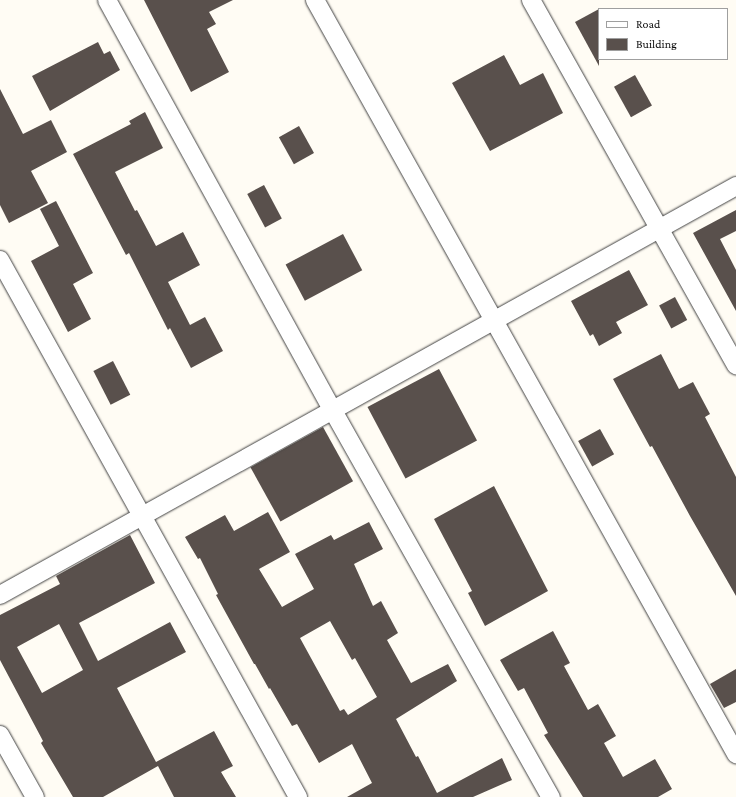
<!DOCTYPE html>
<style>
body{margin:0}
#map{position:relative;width:736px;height:797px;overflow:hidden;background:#fffcf4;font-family:"Crimson Pro",serif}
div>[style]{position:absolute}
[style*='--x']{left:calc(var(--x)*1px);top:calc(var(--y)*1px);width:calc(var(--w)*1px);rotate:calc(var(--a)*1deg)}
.building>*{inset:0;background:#59504c;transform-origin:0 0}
.roads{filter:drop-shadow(0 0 1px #434343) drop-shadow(0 0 1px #434343)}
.minor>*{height:18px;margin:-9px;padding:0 9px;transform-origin:9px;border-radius:9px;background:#fff}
span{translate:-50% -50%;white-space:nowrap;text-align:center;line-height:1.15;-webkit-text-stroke:4px #fff;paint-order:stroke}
.legend{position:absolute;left:598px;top:8px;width:130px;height:52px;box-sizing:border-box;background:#fff;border:1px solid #9f9f9f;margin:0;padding:5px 7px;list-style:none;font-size:12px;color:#101010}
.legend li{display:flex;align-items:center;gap:8px;height:20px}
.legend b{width:20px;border:1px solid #9f9f9f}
</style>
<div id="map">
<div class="building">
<div style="clip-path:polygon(144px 0,233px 0,209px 12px,216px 24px,207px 29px,229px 72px,191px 92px)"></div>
<div style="clip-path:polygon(599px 9px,599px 66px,575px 22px)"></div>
<div style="clip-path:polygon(98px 42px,104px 54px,110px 51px,120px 70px,50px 111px,32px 76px)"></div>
<div style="clip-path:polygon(504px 55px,520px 85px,543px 73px,563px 113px,490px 151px,452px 83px)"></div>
<div style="left:635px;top:75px;width:35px;height:24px;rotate:61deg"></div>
<div style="clip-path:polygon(0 89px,23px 134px,51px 120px,67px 152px,31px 171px,48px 203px,9px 223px,0 205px)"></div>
<div style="clip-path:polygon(145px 112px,163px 148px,115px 172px,135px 211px,137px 210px,156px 246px,183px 232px,200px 265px,168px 282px,190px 325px,205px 317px,223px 351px,191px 368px,170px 328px,168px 330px,129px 253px,126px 255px,73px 154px,131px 124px,129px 121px)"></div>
<div style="left:299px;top:126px;width:31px;height:23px;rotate:61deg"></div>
<div style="left:264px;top:185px;width:38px;height:19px;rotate:62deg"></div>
<div style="clip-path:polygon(56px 201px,93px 273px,73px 284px,91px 319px,68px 332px,31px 261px,59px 246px,40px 209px)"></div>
<div style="clip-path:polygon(736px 210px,736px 231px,720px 239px,736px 270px,736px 311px,693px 233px)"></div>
<div style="left:343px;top:234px;width:41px;height:65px;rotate:62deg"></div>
<div style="clip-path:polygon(629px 270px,648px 305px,616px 322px,622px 333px,599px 346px,593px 334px,590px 336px,571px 301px)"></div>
<div style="left:675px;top:297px;width:26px;height:18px;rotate:62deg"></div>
<div style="clip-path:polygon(661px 354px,679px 389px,693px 382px,710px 414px,705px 417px,736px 477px,736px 596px,690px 516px,652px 446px,650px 447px,613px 379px)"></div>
<div style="left:113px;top:361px;width:38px;height:22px;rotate:63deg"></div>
<div style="left:439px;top:369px;width:81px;height:81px;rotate:62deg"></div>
<div style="left:323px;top:427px;width:62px;height:83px;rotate:61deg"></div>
<div style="left:600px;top:429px;width:29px;height:25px;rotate:61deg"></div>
<div style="clip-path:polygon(494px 486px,548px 591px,485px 626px,468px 593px,472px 591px,434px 519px)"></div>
<div style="clip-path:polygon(evenodd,268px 512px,290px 552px,259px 569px,282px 607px,314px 589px,295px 554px,331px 535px,334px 540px,369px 522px,383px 549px,354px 564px,373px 606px,381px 601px,398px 633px,387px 640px,411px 683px,448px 664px,457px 681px,396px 719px,416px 757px,418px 756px,437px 793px,502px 758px,512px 780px,473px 797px,347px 797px,372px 783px,352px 744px,319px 763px,297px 724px,292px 726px,270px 688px,269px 689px,255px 664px,254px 664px,216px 595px,218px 594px,200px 558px,198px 559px,185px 537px,225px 515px,234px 531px,268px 512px,330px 621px,352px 660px,355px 658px,377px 697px,348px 715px,344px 709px,340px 711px,300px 638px,330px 621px)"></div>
<div style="clip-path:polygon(evenodd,130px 535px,155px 583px,79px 623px,98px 661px,170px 622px,186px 652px,117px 688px,156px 762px,214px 731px,233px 766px,221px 772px,236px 797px,174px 797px,158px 766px,103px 797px,73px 797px,41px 743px,43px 741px,0 660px,0 615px,60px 584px,56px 576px,130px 535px,59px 624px,83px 670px,42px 693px,17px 647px,59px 624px)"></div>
<div style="clip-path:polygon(553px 631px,570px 663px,564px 666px,588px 710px,598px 704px,616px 736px,604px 743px,623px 777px,655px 759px,672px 789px,658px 797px,583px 797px,544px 735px,548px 733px,524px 688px,518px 691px,500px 660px)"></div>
<div style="clip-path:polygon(736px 669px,736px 702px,724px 708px,710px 684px)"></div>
</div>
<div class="roads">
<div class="minor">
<div style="--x:107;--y:0;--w:467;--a:61.2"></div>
<div style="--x:332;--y:409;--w:446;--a:60.6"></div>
<div style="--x:315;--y:0;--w:864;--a:60.82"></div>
<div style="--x:531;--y:0;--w:419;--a:60.7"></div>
<div style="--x:0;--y:260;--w:614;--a:60.97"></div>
<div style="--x:0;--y:595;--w:842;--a:-29.06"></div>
<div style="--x:0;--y:735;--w:71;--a:60.6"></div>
</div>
</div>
<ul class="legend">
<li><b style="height:5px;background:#fff"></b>Road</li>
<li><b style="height:11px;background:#59504c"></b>Building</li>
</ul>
</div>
